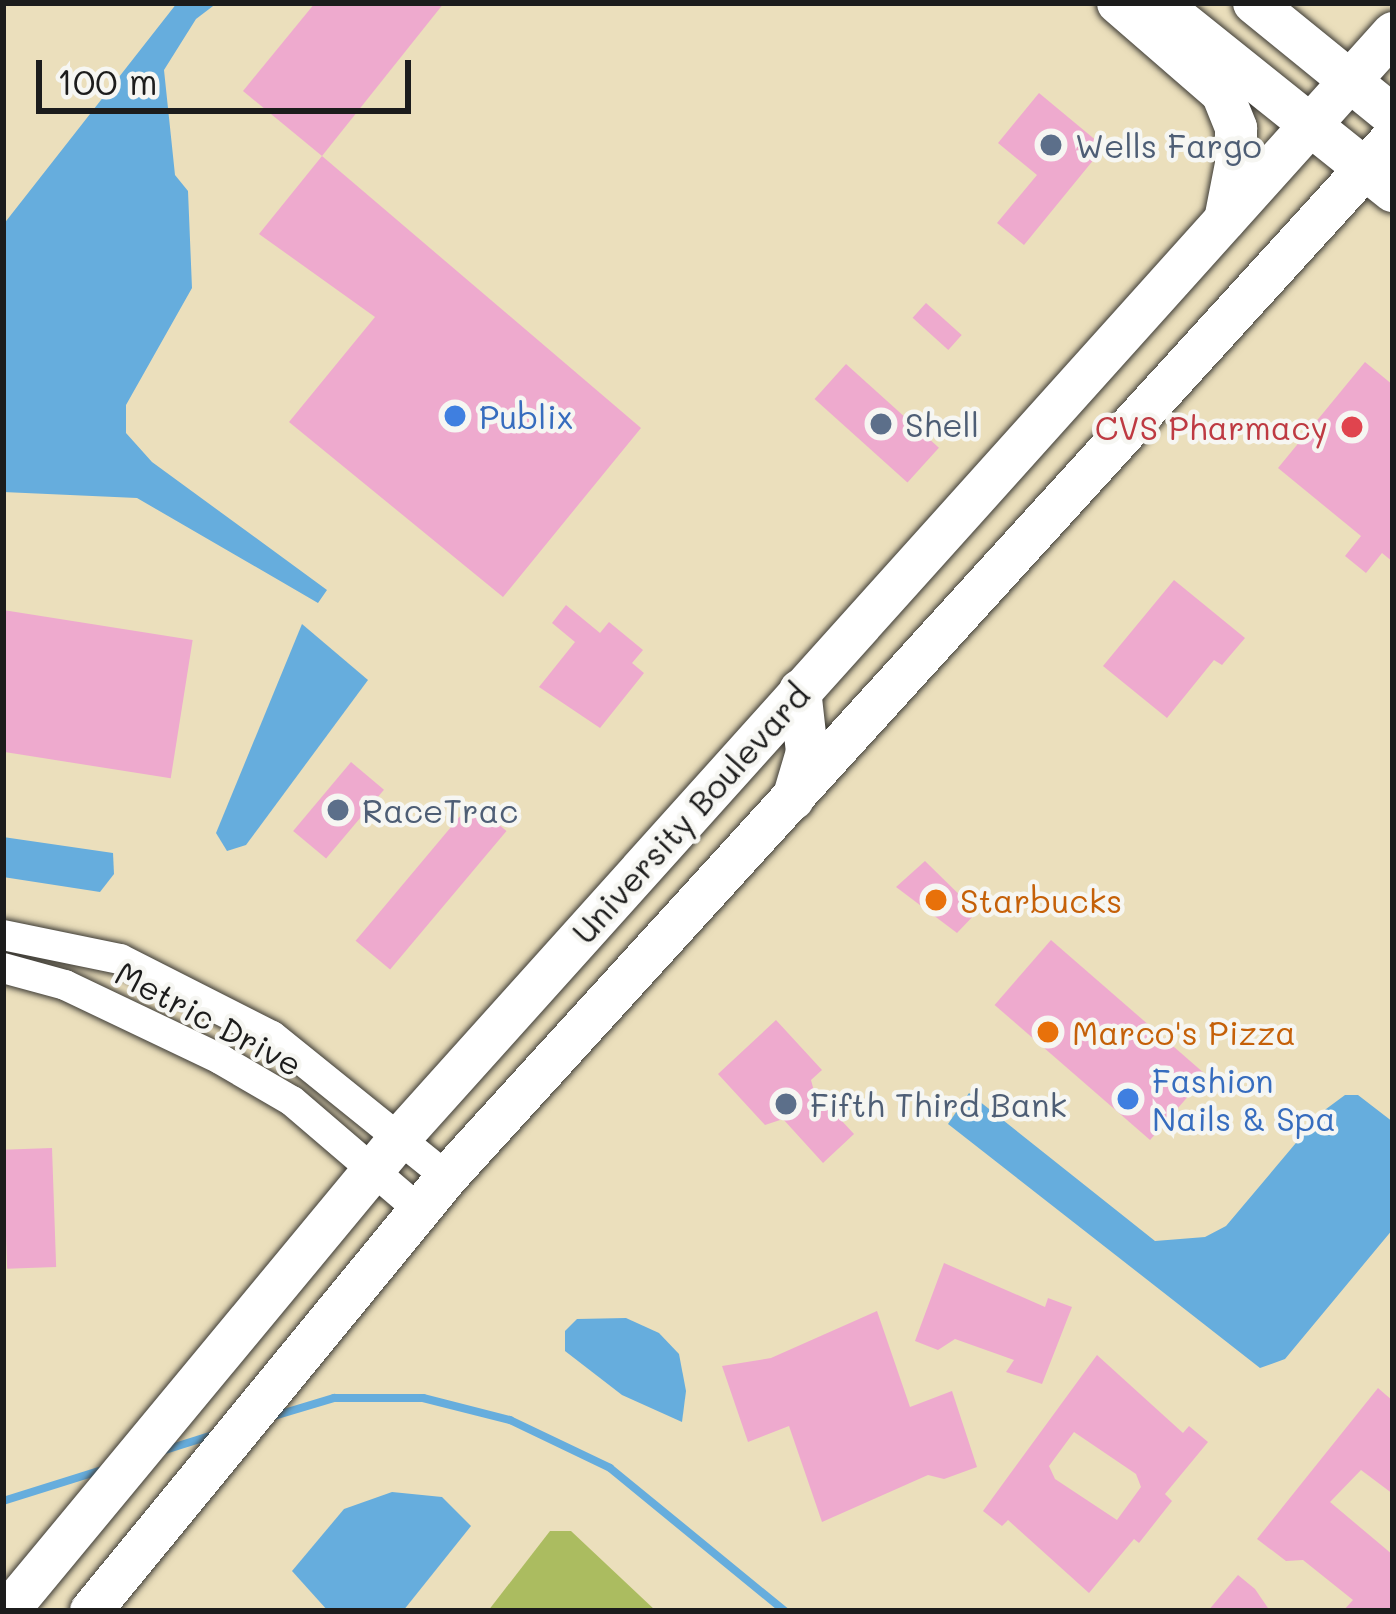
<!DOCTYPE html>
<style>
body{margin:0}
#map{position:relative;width:1396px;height:1614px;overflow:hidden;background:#ebdfbc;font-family:Mali,sans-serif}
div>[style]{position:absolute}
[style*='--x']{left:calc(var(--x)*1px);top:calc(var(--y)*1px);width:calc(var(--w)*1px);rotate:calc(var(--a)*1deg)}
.green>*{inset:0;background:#abbc60}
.water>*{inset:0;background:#66addd}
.stream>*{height:8px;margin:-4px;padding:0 4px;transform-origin:4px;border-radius:4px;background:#66addd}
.building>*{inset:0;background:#eeaace;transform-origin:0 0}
.roads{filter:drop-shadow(0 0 3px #3b3934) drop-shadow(0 0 3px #3b3934)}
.street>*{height:30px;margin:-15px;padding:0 15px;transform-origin:15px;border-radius:15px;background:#fff}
.secondary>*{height:42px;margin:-21px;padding:0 21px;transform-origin:21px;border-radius:21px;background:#fff}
.dots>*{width:33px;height:33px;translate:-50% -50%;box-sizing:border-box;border:6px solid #f6f6f2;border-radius:50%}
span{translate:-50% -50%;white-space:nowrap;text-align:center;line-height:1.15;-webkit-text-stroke:9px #f6f6f2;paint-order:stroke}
.service-label{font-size:33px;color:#4e5e75}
.left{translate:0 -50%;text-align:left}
.shop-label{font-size:33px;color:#366cbe}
.health-label{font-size:33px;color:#be3a42}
.right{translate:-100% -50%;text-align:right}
.street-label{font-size:33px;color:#1c1c1c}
.food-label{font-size:33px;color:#c56008}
.frame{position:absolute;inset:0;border:6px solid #1c1c1c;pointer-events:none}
.scale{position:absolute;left:36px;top:60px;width:375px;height:54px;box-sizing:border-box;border:6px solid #1c1c1c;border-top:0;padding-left:15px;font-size:36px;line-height:42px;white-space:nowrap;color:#1c1c1c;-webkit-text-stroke:9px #f6f6f2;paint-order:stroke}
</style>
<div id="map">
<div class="green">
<div style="clip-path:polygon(550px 1531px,571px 1531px,656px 1611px,488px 1611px)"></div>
</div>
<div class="water">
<div style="clip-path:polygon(177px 3px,217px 3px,196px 19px,164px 70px,175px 175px,188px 191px,192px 288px,126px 405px,126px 433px,152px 462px,327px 590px,318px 603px,137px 498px,3px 492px,3px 225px)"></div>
<div style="clip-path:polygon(302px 624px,368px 680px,246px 845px,227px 851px,216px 833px)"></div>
<div style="clip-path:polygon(3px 837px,113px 853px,114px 874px,100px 892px,3px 877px)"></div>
<div style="clip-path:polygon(969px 1093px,1155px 1241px,1205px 1237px,1226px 1226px,1322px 1112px,1345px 1095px,1358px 1095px,1393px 1122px,1393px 1229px,1285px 1359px,1260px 1368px,948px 1124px)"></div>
<div style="clip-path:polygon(626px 1318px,659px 1333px,679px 1354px,686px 1391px,682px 1422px,622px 1395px,565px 1351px,565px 1331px,577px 1319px)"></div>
<div style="clip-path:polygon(392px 1492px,442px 1497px,471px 1526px,403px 1611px,328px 1611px,292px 1571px,344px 1509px)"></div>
</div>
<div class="stream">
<div style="--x:274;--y:1416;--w:63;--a:-16.7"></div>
<div style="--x:334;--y:1398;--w:89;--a:0"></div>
<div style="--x:423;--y:1398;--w:90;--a:14.2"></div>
<div style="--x:510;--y:1420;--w:111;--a:25.6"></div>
<div style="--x:610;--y:1468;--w:226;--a:39.3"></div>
<div style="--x:165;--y:1450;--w:50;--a:-17.4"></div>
<div style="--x:3;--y:1501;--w:107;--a:-17.4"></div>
</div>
<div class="building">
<div style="clip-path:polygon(315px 3px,444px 3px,322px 156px,243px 91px)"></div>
<div style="clip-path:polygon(1039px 93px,1104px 147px,1024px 245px,997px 223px,1037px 175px,998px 143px)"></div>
<div style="clip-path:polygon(322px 156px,641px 428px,503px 597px,289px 422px,375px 317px,259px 234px)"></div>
<div style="left:926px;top:303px;width:48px;height:20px;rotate:42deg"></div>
<div style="clip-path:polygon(1365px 362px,1393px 385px,1393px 562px,1382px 553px,1366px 573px,1345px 556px,1361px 536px,1278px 468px)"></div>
<div style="left:846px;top:364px;width:125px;height:47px;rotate:42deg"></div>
<div style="clip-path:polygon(1174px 580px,1245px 638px,1222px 665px,1214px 660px,1167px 718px,1103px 666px)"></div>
<div style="clip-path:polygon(566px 605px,600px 633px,609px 622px,643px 650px,632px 663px,644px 673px,600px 728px,539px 687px,575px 642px,552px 623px)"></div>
<div style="left:3px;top:610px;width:192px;height:140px;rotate:9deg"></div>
<div style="left:351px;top:762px;width:43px;height:90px;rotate:40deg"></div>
<div style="left:472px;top:802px;width:45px;height:181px;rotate:40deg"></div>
<div style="clip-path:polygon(925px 861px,977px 912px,957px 933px,896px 887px)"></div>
<div style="left:1051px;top:940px;width:206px;height:86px;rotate:41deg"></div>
<div style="clip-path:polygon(776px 1020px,822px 1070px,811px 1080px,814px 1091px,854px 1134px,823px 1163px,783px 1119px,765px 1125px,718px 1074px)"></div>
<div style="left:52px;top:1148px;width:119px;height:49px;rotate:88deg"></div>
<div style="clip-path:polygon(944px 1263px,1045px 1307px,1048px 1298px,1072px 1307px,1042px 1384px,1006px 1372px,1014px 1360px,955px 1339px,938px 1350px,915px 1341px)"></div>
<div style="clip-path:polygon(877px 1311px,910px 1407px,952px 1391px,977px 1467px,944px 1479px,928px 1475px,822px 1522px,789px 1426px,748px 1442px,722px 1366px,771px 1358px)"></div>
<div style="clip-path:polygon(evenodd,1097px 1355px,1183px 1433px,1189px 1426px,1208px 1442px,1165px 1494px,1172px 1501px,1139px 1543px,1134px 1539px,1089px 1593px,1008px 1520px,1002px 1526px,983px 1511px,1097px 1355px,1074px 1432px,1136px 1474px,1141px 1487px,1117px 1520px,1055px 1479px,1049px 1466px,1074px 1432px)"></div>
<div style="clip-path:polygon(1378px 1388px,1393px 1401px,1393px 1494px,1361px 1470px,1330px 1502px,1393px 1555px,1393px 1611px,1343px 1611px,1353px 1600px,1303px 1560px,1286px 1561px,1257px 1539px)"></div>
<div style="clip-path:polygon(1238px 1575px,1255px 1589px,1270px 1611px,1208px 1611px)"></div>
</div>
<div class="roads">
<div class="street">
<div style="--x:3;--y:935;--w:119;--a:11.6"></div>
<div style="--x:120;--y:959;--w:170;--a:26.9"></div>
<div style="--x:272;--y:1036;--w:225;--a:38.9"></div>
<div style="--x:3;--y:968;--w:64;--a:15.3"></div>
<div style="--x:65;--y:985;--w:172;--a:25.5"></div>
<div style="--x:220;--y:1059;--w:83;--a:30.3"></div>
<div style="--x:292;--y:1101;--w:167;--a:40.6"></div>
</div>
<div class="secondary">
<div style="--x:1118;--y:3;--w:138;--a:40.9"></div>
<div style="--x:1222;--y:93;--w:38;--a:68"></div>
<div style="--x:1236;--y:128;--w:36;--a:90"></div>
<div style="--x:1236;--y:164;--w:57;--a:101.1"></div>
<div style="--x:1158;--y:3;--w:301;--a:38.7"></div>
<div style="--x:1254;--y:3;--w:179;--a:39.1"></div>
<div style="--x:793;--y:799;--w:49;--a:-73.4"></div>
<div style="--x:807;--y:752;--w:62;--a:-96.4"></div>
<div style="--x:8;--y:1611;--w:613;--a:-50.36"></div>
<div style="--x:399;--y:1139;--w:1487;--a:-48.05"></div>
<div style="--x:91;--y:1611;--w:561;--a:-50.64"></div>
<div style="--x:447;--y:1177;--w:1405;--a:-47.68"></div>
</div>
</div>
<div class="dots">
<div style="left:1051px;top:145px;background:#5c6f8a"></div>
<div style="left:455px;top:416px;background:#3f7fe0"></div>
<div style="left:881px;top:424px;background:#5c6f8a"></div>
<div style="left:1352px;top:427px;background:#e0444e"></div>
<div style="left:338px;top:810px;background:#5c6f8a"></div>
<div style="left:936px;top:900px;background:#e8710a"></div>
<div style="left:1048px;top:1032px;background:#e8710a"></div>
<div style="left:1128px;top:1099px;background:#3f7fe0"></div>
<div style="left:786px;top:1104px;background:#5c6f8a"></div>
</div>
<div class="service-label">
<span class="left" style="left:1075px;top:145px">Wells Fargo</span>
<span class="left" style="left:905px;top:424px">Shell</span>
<span class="left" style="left:362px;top:810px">RaceTrac</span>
<span class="left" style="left:810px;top:1104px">Fifth Third Bank</span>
</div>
<div class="shop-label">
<span class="left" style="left:479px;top:416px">Publix</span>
<span class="left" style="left:1152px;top:1099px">Fashion<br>Nails &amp; Spa</span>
</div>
<div class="health-label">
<span class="right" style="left:1328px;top:427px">CVS Pharmacy</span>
</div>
<div class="street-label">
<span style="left:690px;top:813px;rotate:-48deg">University Boulevard</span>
<span style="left:209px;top:1018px;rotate:28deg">Metric Drive</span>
</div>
<div class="food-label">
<span class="left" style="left:960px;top:900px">Starbucks</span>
<span class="left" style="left:1072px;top:1032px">Marco's Pizza</span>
</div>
<div class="frame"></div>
<div class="scale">100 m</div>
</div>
